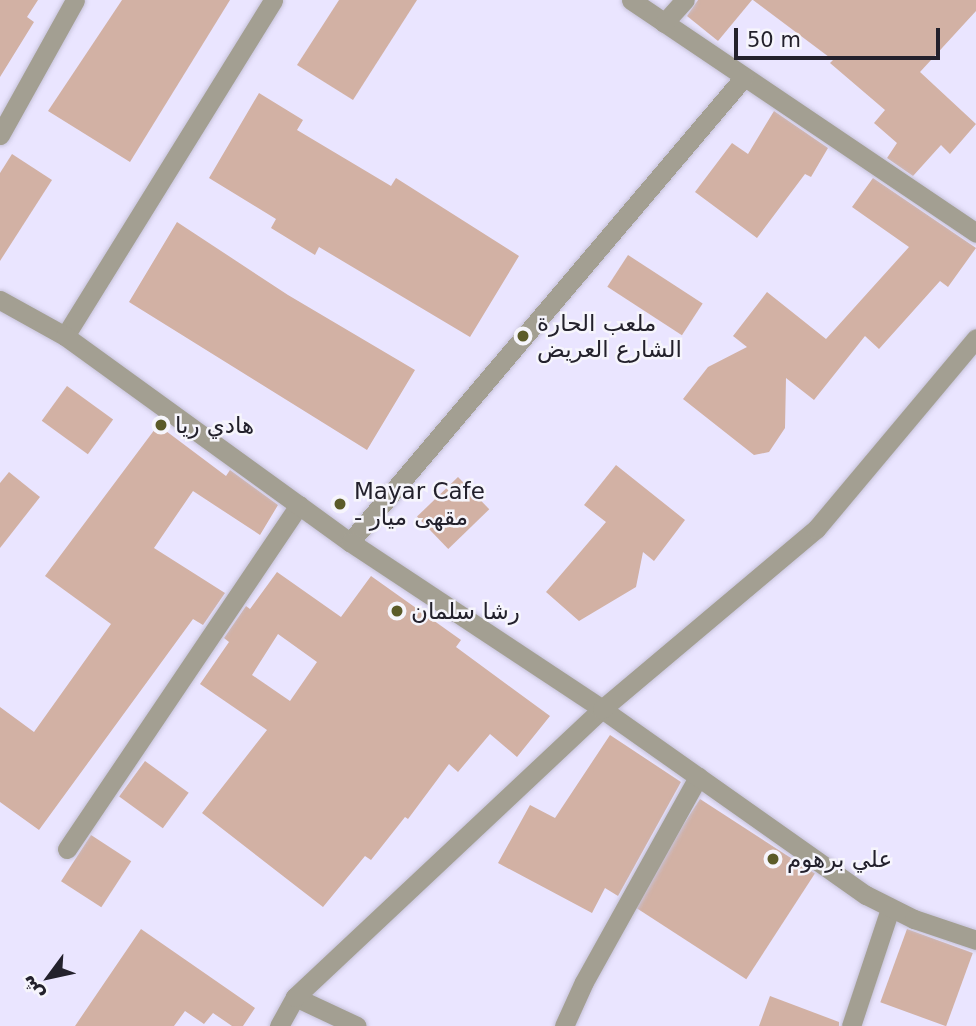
<!DOCTYPE html>
<meta charset="utf-8">
<style>
body{margin:0}
#map{position:relative;width:976px;height:1026px;overflow:hidden;background:#eae5ff;font-family:"DejaVu Sans",Vazirmatn,sans-serif}
div>[style]{position:absolute}
[style*='--x']{left:calc(var(--x)*1px);top:calc(var(--y)*1px);width:calc(var(--w)*1px);rotate:calc(var(--a)*1deg)}
.building>*{inset:0;background:#d2b1a4;transform-origin:0 0}
.roads{filter:drop-shadow(0 0 2px #c6c2d9) drop-shadow(0 0 2px #c6c2d9)}
.minor>*{height:19px;margin:-9.5px;padding:0 9.5px;transform-origin:9.5px;border-radius:9.5px;background:#a39f92}
.tertiary>*{height:19px;margin:-9.5px;padding:0 9.5px;transform-origin:9.5px;border-radius:9.5px;background:#a39f92}
.dots>*{width:19px;height:19px;translate:-50% -50%;box-sizing:border-box;border:4px solid #f6f5fc;border-radius:50%}
span{translate:-50% -50%;white-space:nowrap;text-align:center;line-height:1.15;-webkit-text-stroke:5px #f6f5fc;paint-order:stroke}
.poi-label{font-size:23px;color:#23212c}
.left{translate:0 -50%;text-align:left}
.north{position:absolute;left:14px;top:942px;width:70px;height:70px;-webkit-text-stroke:5px #f6f5fc;paint-order:stroke;rotate:237deg;font-size:19px;font-weight:700;line-height:28px;text-align:center;color:#23212c}
.north::after{content:'';display:block;margin:auto;width:24px;height:32px;background:#23212c;clip-path:polygon(50% 0,100% 100%,50% 72%,0 100%)}
.scale{position:absolute;left:734px;top:28px;width:206px;height:32px;box-sizing:border-box;border:4px solid #23212c;border-top:0;padding-left:9px;font-size:21px;line-height:24px;white-space:nowrap;color:#23212c;-webkit-text-stroke:5px #f6f5fc;paint-order:stroke}
</style>
<div id="map">
<div class="building">
<div style="clip-path:polygon(0 0,38px 0,27px 17px,34px 22px,0 77px)"></div>
<div style="clip-path:polygon(122px 0,230px 0,130px 162px,48px 111px)"></div>
<div style="clip-path:polygon(339px 0,417px 0,353px 100px,297px 65px)"></div>
<div style="clip-path:polygon(698px 0,752px 0,718px 41px,687px 16px)"></div>
<div style="clip-path:polygon(753px 0,976px 0,976px 11px,920px 72px,976px 124px,950px 154px,941px 145px,913px 176px,887px 158px,897px 143px,874px 123px,885px 110px,830px 63px,833px 60px)"></div>
<div style="clip-path:polygon(259px 93px,303px 120px,297px 130px,391px 186px,396px 178px,519px 256px,470px 337px,319px 247px,315px 255px,271px 228px,276px 219px,209px 178px)"></div>
<div style="clip-path:polygon(774px 111px,828px 148px,811px 177px,805px 174px,757px 238px,695px 192px,732px 143px,748px 154px)"></div>
<div style="clip-path:polygon(12px 154px,52px 180px,0 261px,0 173px)"></div>
<div style="clip-path:polygon(873px 178px,976px 248px,948px 287px,940px 281px,879px 349px,865px 336px,814px 400px,786px 378px,785px 428px,769px 452px,754px 455px,683px 399px,708px 367px,747px 347px,733px 336px,767px 292px,826px 339px,909px 247px,852px 207px)"></div>
<div style="clip-path:polygon(177px 222px,288px 295px,415px 370px,367px 450px,129px 302px)"></div>
<div style="left:628px;top:255px;width:89px;height:38px;rotate:33deg"></div>
<div style="left:67px;top:386px;width:57px;height:43px;rotate:36deg"></div>
<div style="clip-path:polygon(158px 425px,226px 476px,230px 470px,278px 505px,260px 535px,193px 491px,154px 548px,225px 593px,203px 625px,193px 619px,39px 830px,0 802px,0 707px,34px 732px,111px 624px,45px 576px)"></div>
<div style="clip-path:polygon(616px 465px,685px 520px,654px 561px,643px 552px,636px 587px,579px 621px,546px 592px,606px 522px,584px 505px)"></div>
<div style="clip-path:polygon(9px 472px,40px 497px,0 548px,0 483px)"></div>
<div style="left:458px;top:477px;width:45px;height:57px;rotate:46deg"></div>
<div style="clip-path:polygon(evenodd,277px 572px,341px 617px,371px 576px,461px 640px,456px 647px,550px 716px,517px 757px,490px 734px,458px 772px,449px 764px,408px 819px,405px 817px,371px 860px,365px 856px,323px 907px,202px 813px,267px 730px,200px 684px,229px 642px,224px 638px,246px 606px,250px 609px,277px 572px,278px 634px,317px 662px,290px 701px,252px 675px,278px 634px)"></div>
<div style="clip-path:polygon(610px 735px,681px 782px,618px 896px,605px 888px,592px 913px,498px 863px,530px 805px,555px 818px)"></div>
<div style="left:145px;top:761px;width:54px;height:44px;rotate:36deg"></div>
<div style="left:700px;top:799px;width:137px;height:126px;rotate:33deg"></div>
<div style="left:91px;top:835px;width:48px;height:55px;rotate:33deg"></div>
<div style="clip-path:polygon(141px 929px,255px 1008px,243px 1026px,232px 1026px,213px 1013px,204px 1024px,185px 1011px,174px 1026px,75px 1026px)"></div>
<div style="left:907px;top:929px;width:70px;height:78px;rotate:20deg"></div>
<div style="clip-path:polygon(770px 996px,839px 1022px,839px 1026px,759px 1026px)"></div>
</div>
<div class="roads">
<div class="minor">
<div style="--x:631;--y:0;--w:416;--a:34"></div>
<div style="--x:664;--y:23;--w:31;--a:-48"></div>
<div style="--x:0;--y:135;--w:154;--a:-60.9"></div>
<div style="--x:65;--y:336;--w:395;--a:-58.2"></div>
<div style="--x:350;--y:542;--w:609;--a:-49.72"></div>
<div style="--x:67;--y:849;--w:415;--a:-56"></div>
<div style="--x:295;--y:997;--w:68;--a:25.1"></div>
<div style="--x:279;--y:1026;--w:33;--a:-61"></div>
<div style="--x:295;--y:997;--w:421;--a:-43.2"></div>
<div style="--x:564;--y:1026;--w:48;--a:-65.6"></div>
<div style="--x:584;--y:982;--w:235;--a:-60.9"></div>
<div style="--x:851;--y:1026;--w:123;--a:-71.6"></div>
</div>
<div class="tertiary">
<div style="--x:0;--y:300;--w:74;--a:29"></div>
<div style="--x:65;--y:336;--w:352;--a:35.9"></div>
<div style="--x:350;--y:542;--w:302;--a:33.5"></div>
<div style="--x:602;--y:709;--w:323;--a:35.2"></div>
<div style="--x:866;--y:895;--w:54;--a:26.6"></div>
<div style="--x:914;--y:919;--w:65;--a:18.7"></div>
<div style="--x:602;--y:709;--w:280;--a:-40.1"></div>
<div style="--x:816;--y:529;--w:249;--a:-50"></div>
</div>
</div>
<div class="dots">
<div style="left:523px;top:336px;background:#5b5b28"></div>
<div style="left:161px;top:425px;background:#5b5b28"></div>
<div style="left:340px;top:504px;background:#5b5b28"></div>
<div style="left:397px;top:611px;background:#5b5b28"></div>
<div style="left:773px;top:859px;background:#5b5b28"></div>
</div>
<div class="poi-label">
<span class="left" style="left:537px;top:336px">ملعب الحارة<br>الشارع العريض</span>
<span class="left" style="left:175px;top:425px">هادي ريا</span>
<span class="left" style="left:354px;top:504px">Mayar Cafe<br>- مقهى ميار</span>
<span class="left" style="left:411px;top:611px">رشا سلمان</span>
<span class="left" style="left:787px;top:859px">علي برهوم</span>
</div>
<div class="north">ش</div>
<div class="scale">50 m</div>
</div>
